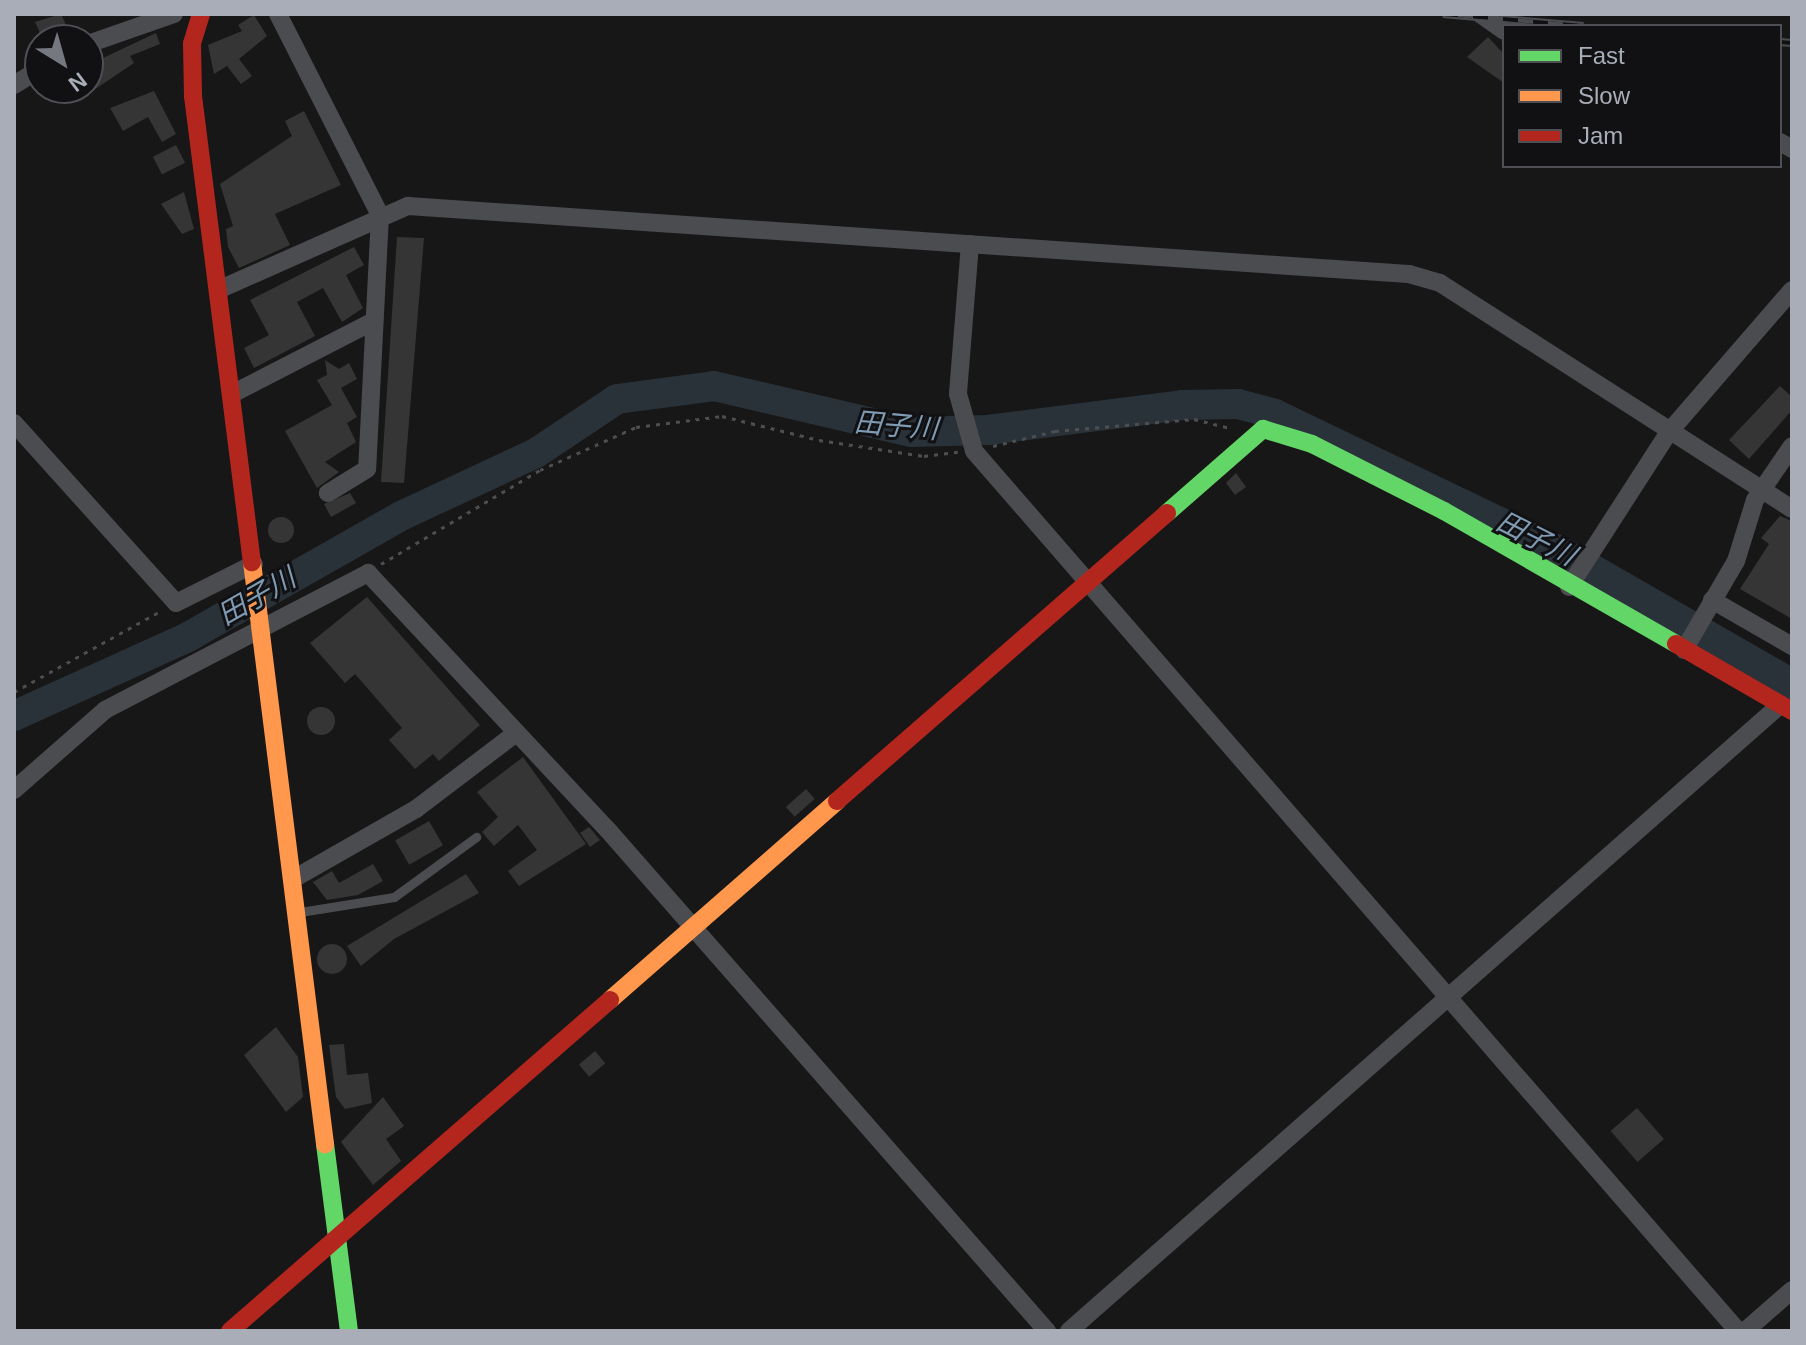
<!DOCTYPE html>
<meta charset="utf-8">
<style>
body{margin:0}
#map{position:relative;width:1806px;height:1345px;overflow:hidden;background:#171717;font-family:Helvetica,"Noto Sans JP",sans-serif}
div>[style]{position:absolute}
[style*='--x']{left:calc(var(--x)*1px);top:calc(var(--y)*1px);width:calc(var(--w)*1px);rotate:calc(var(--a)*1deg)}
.river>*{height:30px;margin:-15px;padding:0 15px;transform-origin:15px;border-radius:15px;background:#2a3239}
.building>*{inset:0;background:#353536;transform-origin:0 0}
.round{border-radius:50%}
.path>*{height:3px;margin-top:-1.5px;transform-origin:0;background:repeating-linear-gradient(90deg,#4d4e52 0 4px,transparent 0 10px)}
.lane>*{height:9px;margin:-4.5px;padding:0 4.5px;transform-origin:4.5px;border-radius:4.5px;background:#4b4c50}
.street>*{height:18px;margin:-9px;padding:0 9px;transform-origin:9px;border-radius:9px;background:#4b4c50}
.fast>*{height:18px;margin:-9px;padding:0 9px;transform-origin:9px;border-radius:9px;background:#63d668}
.slow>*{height:18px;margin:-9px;padding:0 9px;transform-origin:9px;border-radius:9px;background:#ff974d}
.jam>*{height:18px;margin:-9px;padding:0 9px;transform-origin:9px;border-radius:9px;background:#b3261e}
.rail>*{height:8px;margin-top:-4px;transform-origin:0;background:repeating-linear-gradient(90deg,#111113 0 15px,#4b4c4f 0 30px);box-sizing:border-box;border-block:2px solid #4b4c4f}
span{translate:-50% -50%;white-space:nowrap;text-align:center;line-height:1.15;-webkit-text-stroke:6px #111113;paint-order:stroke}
.water-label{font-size:28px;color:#7f9bb3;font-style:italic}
.frame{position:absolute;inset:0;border:16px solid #a8adb8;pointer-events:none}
.legend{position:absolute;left:1502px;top:24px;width:280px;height:144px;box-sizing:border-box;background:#111113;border:2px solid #4d4f55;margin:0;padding:10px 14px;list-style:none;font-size:24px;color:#a8adb8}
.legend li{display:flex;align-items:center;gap:16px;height:40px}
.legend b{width:40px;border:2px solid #4d4f55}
.north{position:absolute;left:24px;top:24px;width:80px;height:80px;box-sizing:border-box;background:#111113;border:2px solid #4d4f55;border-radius:50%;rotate:143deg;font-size:22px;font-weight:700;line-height:32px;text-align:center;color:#a8adb8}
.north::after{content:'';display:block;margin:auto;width:28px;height:36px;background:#757880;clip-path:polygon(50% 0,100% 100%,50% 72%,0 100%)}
</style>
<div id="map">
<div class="river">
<div style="--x:14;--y:716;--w:191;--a:-24.4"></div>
<div style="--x:188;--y:637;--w:247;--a:-29.6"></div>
<div style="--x:403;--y:515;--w:147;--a:-25"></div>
<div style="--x:536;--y:453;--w:97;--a:-33.7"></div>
<div style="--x:617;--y:399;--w:98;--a:-7.6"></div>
<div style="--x:714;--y:386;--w:202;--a:13.1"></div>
<div style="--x:911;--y:432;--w:77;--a:-1.5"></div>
<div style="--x:988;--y:430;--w:196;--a:-7.3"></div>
<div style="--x:1182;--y:405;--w:56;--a:-1"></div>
<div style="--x:1238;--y:404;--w:38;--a:15"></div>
<div style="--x:1275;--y:414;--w:323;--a:25.7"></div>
<div style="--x:1566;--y:554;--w:261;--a:29.9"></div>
</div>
<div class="building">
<div style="clip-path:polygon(61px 14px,67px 27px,43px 39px,35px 22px)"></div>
<div style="clip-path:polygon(254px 15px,267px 36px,239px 59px,252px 76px,241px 84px,227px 66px,214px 74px,208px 45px,242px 31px,238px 25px)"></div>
<div style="clip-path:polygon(156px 33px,160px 44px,130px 56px,134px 63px,88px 94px,88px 65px)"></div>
<div style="clip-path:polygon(1488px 37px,1502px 52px,1504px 83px,1467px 57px)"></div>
<div style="clip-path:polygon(154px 91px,176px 134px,162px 142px,148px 117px,123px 131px,110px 108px)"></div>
<div style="clip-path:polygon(304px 111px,341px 185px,275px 214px,290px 245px,239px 268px,228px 247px,226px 229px,233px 226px,220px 184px,292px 136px,285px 121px)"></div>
<div style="left:176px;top:145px;width:20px;height:26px;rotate:63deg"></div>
<div style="clip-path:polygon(184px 192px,194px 229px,182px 234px,161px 204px)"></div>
<div style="clip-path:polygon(397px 237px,424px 238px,404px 483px,381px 482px)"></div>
<div style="clip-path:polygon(354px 247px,364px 265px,346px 275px,363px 308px,342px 322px,323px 288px,297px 302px,315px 336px,254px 368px,244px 348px,269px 335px,250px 300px)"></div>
<div style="clip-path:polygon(325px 360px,339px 369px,349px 363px,357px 379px,341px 388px,357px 417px,347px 423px,356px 442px,325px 462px,339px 472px,317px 488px,285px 431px,332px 405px,317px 380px,327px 375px)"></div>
<div style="clip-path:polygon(1780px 386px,1792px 397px,1792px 410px,1749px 459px,1729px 440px)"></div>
<div style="clip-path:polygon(1236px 473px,1246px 487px,1235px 495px,1226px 483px)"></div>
<div style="clip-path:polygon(350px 493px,356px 503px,331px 517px,324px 504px)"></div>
<div style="clip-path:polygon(1780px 516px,1792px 521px,1792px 619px,1740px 589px,1769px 544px,1761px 538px)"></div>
<div class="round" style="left:268px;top:517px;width:26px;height:26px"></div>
<div style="clip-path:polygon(367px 597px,480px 725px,439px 761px,433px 754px,415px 769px,389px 740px,402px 728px,355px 674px,345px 683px,310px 643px)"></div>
<div class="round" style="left:307px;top:707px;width:28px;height:28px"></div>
<div style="clip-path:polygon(523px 757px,586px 844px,519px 886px,508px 871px,537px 850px,518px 825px,494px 846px,482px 832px,498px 817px,477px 792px)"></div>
<div style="left:806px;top:789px;width:13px;height:27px;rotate:48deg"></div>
<div style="left:429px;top:821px;width:28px;height:39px;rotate:60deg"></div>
<div style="clip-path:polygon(589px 827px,600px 840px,590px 847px,580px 833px)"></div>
<div style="clip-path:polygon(373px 864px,383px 881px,358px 895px,327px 900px,313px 882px,332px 871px,339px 883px)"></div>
<div style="clip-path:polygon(466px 874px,479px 893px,394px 939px,361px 966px,347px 946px)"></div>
<div class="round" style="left:317px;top:944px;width:30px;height:30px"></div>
<div style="clip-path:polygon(276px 1027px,298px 1057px,303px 1097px,286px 1112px,244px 1055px)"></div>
<div style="clip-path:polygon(344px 1044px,347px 1075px,368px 1073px,372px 1103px,345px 1109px,336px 1097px,329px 1045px)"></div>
<div style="left:595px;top:1051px;width:16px;height:21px;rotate:50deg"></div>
<div style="clip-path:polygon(383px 1097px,404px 1126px,386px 1139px,401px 1161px,373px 1185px,341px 1142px)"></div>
<div style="left:1637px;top:1108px;width:41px;height:35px;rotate:49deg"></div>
</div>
<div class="path">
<div style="--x:993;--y:446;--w:64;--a:-13.6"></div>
<div style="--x:1055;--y:431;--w:140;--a:-4.9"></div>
<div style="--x:1194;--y:419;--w:36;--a:14"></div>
<div style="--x:381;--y:564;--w:185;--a:-30.6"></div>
<div style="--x:540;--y:470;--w:105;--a:-24.1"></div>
<div style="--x:636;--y:427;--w:87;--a:-7.3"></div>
<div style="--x:722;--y:416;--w:100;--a:13.9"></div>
<div style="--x:819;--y:440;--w:106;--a:8.7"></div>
<div style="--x:924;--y:456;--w:34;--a:-7"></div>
<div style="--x:14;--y:692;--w:168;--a:-28.9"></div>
</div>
<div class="lane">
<div style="--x:300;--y:912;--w:95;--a:-9.1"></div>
<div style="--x:394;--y:897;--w:102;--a:-36.2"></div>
</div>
<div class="street">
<div style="--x:278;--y:14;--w:225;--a:63.1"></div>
<div style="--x:380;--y:215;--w:254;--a:92.9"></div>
<div style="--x:367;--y:469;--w:46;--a:148.4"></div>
<div style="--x:1480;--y:14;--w:29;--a:35"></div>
<div style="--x:88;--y:44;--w:91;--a:-19.2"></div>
<div style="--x:14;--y:85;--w:31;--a:-32"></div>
<div style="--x:1780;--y:142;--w:14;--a:30"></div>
<div style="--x:970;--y:244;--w:150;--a:94.6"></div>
<div style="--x:958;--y:394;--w:59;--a:74.3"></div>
<div style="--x:974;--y:451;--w:1165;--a:49.04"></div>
<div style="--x:218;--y:290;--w:208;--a:-23.9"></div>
<div style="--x:408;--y:206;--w:1003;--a:3.89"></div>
<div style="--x:1409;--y:274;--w:32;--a:16"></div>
<div style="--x:1440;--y:283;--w:418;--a:32.7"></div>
<div style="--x:232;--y:394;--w:160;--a:-27.2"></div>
<div style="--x:14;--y:423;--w:242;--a:48"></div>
<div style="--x:176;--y:603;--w:87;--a:-26.6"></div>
<div style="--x:1569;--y:587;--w:184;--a:-57.2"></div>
<div style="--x:1669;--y:432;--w:188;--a:-49.1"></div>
<div style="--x:1712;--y:600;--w:92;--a:29.9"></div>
<div style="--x:1684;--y:650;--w:103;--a:-59.7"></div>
<div style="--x:1736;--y:561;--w:64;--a:-72.7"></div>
<div style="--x:1755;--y:500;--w:65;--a:-55.6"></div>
<div style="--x:14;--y:790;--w:121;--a:-41.3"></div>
<div style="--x:105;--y:710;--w:297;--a:-27.5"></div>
<div style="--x:368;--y:573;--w:350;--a:47"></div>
<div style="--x:607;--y:829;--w:668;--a:48.77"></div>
<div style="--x:295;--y:878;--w:139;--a:-29.7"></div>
<div style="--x:416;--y:809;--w:126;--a:-37.2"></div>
<div style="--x:1069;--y:1331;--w:947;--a:-41.36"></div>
<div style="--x:1745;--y:1331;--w:62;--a:-41.1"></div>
</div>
<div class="fast">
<div style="--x:1167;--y:513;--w:128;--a:-41.2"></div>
<div style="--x:1263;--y:429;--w:51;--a:17"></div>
<div style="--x:1312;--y:444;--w:148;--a:26.9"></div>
<div style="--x:1444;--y:511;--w:267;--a:29.8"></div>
<div style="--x:325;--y:1144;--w:189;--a:82.7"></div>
</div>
<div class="slow">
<div style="--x:252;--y:562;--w:587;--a:82.85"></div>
<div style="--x:610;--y:1000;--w:302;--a:-41.2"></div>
</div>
<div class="jam">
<div style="--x:201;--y:14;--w:31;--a:107"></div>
<div style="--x:192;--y:44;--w:52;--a:88.9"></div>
<div style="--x:193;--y:96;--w:470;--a:82.8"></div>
<div style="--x:1676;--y:644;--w:134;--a:30"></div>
<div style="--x:837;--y:801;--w:438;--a:-41.1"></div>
<div style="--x:230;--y:1331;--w:504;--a:-41.06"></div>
</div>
<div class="rail">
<div style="--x:1443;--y:14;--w:141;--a:4.9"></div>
<div style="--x:1780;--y:42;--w:12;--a:5"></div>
</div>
<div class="water-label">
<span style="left:896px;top:426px;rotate:5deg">田子川</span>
<span style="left:1536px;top:539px;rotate:27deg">田子川</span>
<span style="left:257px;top:597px;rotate:-30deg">田子川</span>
</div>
<div class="frame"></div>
<ul class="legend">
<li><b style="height:10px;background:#63d668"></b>Fast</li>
<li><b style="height:10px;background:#ff974d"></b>Slow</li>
<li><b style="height:10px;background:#b3261e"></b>Jam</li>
</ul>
<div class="north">N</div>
</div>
